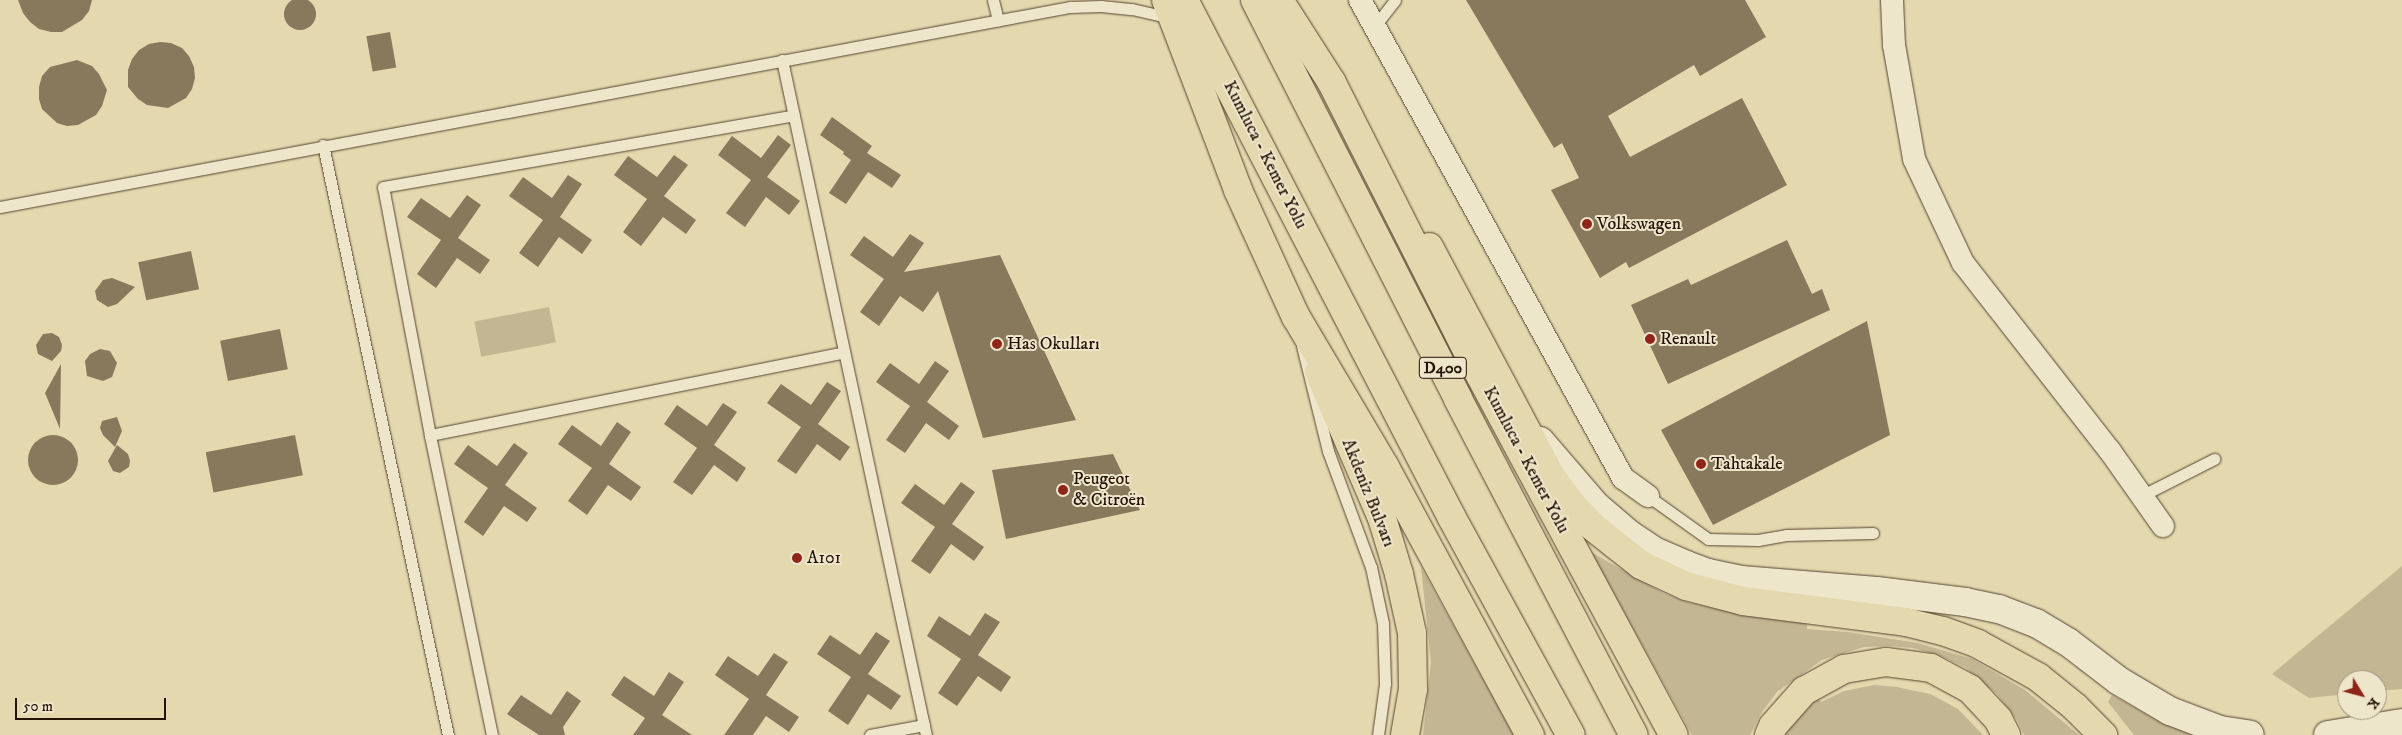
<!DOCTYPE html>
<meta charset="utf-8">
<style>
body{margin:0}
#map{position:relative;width:2402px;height:735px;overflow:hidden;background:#e4d8af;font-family:"IM FELL DW Pica",serif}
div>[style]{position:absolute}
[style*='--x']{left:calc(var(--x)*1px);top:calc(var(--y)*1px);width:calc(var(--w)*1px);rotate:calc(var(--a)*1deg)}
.green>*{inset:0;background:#c3b692;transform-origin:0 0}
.building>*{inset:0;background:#88795d;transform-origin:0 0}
.round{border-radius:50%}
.roads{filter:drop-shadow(0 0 1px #54442f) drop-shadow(0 0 1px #54442f)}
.service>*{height:11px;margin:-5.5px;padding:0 5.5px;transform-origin:5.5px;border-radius:5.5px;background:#ede6cb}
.minor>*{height:22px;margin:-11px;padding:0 11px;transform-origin:11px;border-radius:11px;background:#ede6cb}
.tertiary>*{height:28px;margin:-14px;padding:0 14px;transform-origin:14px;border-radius:14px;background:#ede6cb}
.primary>*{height:28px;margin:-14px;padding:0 14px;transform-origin:14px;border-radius:14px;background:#e4d8af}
.trunk>*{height:28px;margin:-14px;padding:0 14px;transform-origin:14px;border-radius:14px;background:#e4d8af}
.dots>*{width:14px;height:14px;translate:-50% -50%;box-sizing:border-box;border:2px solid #ede6cb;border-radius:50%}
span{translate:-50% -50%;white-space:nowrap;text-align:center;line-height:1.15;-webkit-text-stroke:4px #ede6cb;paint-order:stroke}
.shield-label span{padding:1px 4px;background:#ede6cb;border:1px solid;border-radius:4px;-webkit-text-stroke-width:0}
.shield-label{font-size:16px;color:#241204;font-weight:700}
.street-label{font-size:18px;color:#241204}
.poi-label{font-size:18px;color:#241204}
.left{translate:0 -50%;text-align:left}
.north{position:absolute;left:2337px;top:670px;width:50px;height:50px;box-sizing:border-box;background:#ede6cb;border:1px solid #9d917b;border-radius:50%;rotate:127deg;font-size:14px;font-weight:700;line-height:20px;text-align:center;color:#241204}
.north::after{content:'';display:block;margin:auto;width:18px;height:22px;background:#8f2418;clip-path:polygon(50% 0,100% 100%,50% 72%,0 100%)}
.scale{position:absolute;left:15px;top:698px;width:151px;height:22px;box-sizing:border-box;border:2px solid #241204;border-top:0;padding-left:6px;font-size:15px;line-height:18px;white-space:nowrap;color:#241204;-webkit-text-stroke:4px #ede6cb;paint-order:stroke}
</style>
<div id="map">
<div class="green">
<div style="left:549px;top:307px;width:36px;height:76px;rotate:79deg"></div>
<div style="clip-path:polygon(1591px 552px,1663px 593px,1687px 602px,1740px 614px,1807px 622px,1807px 629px,1848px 632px,1918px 643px,1972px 659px,2025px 690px,2079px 735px,2024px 735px,2017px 720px,1997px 694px,1966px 668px,1941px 656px,1913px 648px,1890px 646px,1864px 647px,1822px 660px,1777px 692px,1762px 712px,1750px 735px,1692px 735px)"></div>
<div style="clip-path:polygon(2402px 566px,2402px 689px,2377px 691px,2377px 680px,2347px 680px,2347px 694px,2309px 698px,2272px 674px)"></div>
<div style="clip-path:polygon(1421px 567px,1514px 735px,1423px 735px,1431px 662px)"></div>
<div style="clip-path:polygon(1874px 685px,1897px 687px,1930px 694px,1958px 709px,1983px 735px,1785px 735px,1799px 714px,1818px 698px,1821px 702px,1844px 691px)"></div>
<div style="clip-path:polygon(2112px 695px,2160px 722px,2193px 735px,2134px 735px,2108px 702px)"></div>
</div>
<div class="building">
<div class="round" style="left:284px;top:-2px;width:32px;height:32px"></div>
<div style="clip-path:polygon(18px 0,92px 0,89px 11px,82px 20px,62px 32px,51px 32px,39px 29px,30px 22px,23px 13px)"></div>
<div style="clip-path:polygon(1466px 0,1745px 0,1766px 37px,1700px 76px,1694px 65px,1608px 116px,1630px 157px,1742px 98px,1787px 185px,1629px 268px,1626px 262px,1600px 278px,1551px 190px,1579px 178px,1562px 143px,1554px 148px)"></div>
<div style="left:390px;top:32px;width:36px;height:24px;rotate:80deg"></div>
<div style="clip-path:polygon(160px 42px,171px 43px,182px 48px,189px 56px,194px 67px,195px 78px,192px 89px,186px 98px,168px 108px,147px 105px,138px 99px,128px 87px,128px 70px,132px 59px,139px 50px,149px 44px)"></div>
<div style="clip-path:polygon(77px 60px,92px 66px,99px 74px,107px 90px,102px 106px,96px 115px,78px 125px,67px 126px,57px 123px,42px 109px,39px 99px,39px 87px,42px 76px,50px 67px)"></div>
<div style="clip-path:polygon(832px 117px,872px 146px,867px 153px,901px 175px,892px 188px,868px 172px,846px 204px,829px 193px,851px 160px,843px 154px,844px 152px,820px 135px)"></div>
<div style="clip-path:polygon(778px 135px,791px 145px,767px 177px,800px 201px,789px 215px,766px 197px,745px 227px,726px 213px,751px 180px,718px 155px,732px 136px,761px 158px)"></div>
<div style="clip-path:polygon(674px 155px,688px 165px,664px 196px,696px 220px,686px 234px,663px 217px,641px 246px,623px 232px,647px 199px,614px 175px,628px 156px,657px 177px)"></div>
<div style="clip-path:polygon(568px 175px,582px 184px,560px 217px,592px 240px,582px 254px,559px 237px,538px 267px,519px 253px,543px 220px,509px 196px,523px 177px,552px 198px)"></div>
<div style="clip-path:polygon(467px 195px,481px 205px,458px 238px,490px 260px,480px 274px,457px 258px,436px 288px,417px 274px,441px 240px,407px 217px,421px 198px,450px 218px)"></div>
<div style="clip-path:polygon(910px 234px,924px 243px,904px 272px,1000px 255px,1076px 420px,983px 438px,938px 291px,923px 312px,900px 296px,879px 326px,860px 312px,884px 279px,850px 255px,864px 236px,893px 257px)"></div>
<div style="clip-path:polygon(1787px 240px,1812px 294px,1822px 289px,1830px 310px,1668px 384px,1631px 305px,1688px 279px,1691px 285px)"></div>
<div style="left:191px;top:251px;width:39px;height:54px;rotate:78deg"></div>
<div style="clip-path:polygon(112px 278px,135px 287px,117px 304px,108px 307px,97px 300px,95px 291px,103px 280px)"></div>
<div style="clip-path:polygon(1867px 321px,1890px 435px,1713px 525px,1661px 430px)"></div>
<div style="left:280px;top:329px;width:41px;height:61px;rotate:79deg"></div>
<div style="clip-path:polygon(52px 333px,59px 337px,62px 345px,61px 351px,52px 361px,38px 354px,36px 345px,43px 334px)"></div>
<div style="clip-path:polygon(100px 349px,110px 351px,117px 363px,112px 377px,103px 381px,87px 376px,85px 361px,90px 354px)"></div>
<div style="clip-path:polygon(935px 361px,949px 371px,927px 402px,959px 426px,949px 440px,926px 423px,905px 453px,886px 440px,910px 406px,876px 382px,890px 363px,919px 384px)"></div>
<div style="clip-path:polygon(61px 364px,60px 429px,45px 393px)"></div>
<div style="clip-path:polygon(827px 382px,841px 391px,818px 424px,850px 447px,840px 461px,817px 444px,796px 474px,777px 461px,801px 427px,767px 403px,781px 384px,811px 405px)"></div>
<div style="clip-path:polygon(723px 403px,737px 412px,714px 445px,746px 468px,737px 482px,714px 465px,692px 495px,673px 482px,697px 448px,664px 424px,677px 405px,707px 426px)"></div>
<div style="clip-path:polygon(117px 417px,122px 431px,115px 447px,103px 435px,100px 428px,102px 421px)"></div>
<div style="clip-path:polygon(617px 422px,631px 432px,609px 464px,641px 487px,631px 501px,608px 485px,587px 515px,568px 501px,592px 468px,558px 444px,572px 425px,601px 446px)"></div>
<div style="left:295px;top:435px;width:41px;height:91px;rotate:79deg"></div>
<div class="round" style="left:28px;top:435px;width:50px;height:50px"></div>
<div style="clip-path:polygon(514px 443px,528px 453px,505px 485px,537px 508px,527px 522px,504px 506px,483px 536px,464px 522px,488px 488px,454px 464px,468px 445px,497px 466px)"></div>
<div style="clip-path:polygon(117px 445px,128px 454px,130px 461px,129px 467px,120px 473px,113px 471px,108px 461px)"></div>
<div style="clip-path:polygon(1113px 454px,1140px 510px,1006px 539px,992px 470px)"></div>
<div style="clip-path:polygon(961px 482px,975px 492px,952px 524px,984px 547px,974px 561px,951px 544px,930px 574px,911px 561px,935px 527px,901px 503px,915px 484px,944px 505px)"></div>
<div style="clip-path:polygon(985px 613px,1000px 622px,978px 655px,1011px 677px,1001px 692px,978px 676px,957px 706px,938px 693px,961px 659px,927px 636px,939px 616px,970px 636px)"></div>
<div style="clip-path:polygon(876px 632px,890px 641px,868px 674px,901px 696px,891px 710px,868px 694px,848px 725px,828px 711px,851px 677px,817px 654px,830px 635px,860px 655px)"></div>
<div style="clip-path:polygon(774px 653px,788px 662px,766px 695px,799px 717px,789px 732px,766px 716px,753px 735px,724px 735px,749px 699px,715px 675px,728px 656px,758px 676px)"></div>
<div style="clip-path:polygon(669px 672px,684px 682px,662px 715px,692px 735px,633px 735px,645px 718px,611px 695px,624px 676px,654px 696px)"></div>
<div style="clip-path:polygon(567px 691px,581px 701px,563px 727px,565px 735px,539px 735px,507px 714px,521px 695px,551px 715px)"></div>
</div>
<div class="roads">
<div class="service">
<div style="--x:993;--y:0;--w:21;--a:76"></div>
<div style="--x:1374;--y:27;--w:34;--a:-52"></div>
<div style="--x:782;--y:60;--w:690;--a:77.96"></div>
<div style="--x:323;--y:145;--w:603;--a:78.04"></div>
<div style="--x:0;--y:207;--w:1089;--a:-10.59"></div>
<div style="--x:1070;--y:7;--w:31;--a:-2"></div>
<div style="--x:1101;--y:6;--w:31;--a:6"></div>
<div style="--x:1132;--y:9;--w:40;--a:13"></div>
<div style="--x:1302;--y:346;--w:108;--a:76.1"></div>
<div style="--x:1328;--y:451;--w:124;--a:69.7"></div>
<div style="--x:1371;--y:567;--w:57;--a:77.9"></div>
<div style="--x:1383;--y:623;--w:61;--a:88.1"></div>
<div style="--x:1385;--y:684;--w:51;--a:97.8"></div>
<div style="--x:430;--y:435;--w:422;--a:-11.3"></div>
<div style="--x:2143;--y:495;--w:80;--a:-26.9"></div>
<div style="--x:1648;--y:496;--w:74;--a:35.6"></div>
<div style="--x:1708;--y:539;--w:50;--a:1.1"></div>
<div style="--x:1758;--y:540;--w:28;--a:-10"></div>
<div style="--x:1786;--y:535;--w:87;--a:-1.3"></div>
<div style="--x:492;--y:735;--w:306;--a:-101.7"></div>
<div style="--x:430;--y:435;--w:252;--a:-100.7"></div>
<div style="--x:383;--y:187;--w:417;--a:-9.9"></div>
<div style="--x:870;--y:735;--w:55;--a:-10.5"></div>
</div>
<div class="minor">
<div style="--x:1360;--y:0;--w:546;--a:61.18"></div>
<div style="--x:1623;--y:478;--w:31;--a:36"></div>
<div style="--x:1892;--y:0;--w:45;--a:87.5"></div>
<div style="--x:1894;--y:45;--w:116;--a:80"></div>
<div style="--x:1914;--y:159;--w:115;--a:64.8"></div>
<div style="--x:1963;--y:263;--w:239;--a:52"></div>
<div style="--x:2110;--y:451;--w:92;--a:54.8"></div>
</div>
<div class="tertiary">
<div style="--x:1540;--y:441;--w:86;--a:49.3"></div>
<div style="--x:1596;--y:506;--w:43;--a:40.3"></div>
<div style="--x:1629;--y:534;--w:32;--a:34"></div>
<div style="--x:1656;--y:552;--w:33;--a:23"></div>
<div style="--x:1686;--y:565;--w:23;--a:20"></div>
<div style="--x:1708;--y:573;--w:34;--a:12"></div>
<div style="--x:1741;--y:580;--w:136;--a:4.6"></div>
<div style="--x:1877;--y:591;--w:89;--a:7.1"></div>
<div style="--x:1965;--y:602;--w:35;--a:12"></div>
<div style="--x:1999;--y:609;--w:40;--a:21"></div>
<div style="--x:2036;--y:623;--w:37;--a:31"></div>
<div style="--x:2068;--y:642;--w:64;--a:37.4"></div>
<div style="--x:2119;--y:681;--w:59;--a:30.5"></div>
<div style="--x:2170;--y:711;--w:53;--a:20.8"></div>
<div style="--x:2220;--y:730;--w:30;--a:9"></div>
<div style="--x:2328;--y:735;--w:75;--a:-9.2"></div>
</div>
<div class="primary">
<div style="--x:1429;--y:247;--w:262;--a:62"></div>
<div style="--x:1552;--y:478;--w:34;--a:53"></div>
<div style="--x:1572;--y:505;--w:30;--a:46"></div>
<div style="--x:1593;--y:527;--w:61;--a:38.4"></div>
<div style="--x:1641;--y:565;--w:50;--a:25"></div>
<div style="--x:1686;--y:586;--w:59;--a:14.7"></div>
<div style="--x:1743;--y:601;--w:164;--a:7.3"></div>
<div style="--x:1906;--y:622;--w:38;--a:14"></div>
<div style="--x:1943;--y:631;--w:37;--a:20"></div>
<div style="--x:1978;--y:644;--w:68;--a:28.8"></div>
<div style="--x:2038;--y:677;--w:48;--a:39"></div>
<div style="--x:2075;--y:707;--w:40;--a:45"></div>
<div style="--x:1319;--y:372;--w:159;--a:66.7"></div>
<div style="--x:1382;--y:518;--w:59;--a:73.1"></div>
<div style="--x:1399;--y:574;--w:60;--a:77.6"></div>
<div style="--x:1412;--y:633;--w:56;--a:89"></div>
<div style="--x:1413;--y:689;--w:47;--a:99.9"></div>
<div style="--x:1769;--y:735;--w:10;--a:-66"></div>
<div style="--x:1773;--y:726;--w:47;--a:-48.5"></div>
<div style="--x:1804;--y:691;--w:46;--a:-28.8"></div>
<div style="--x:1844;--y:669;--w:43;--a:-9.5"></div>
<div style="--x:1886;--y:662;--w:45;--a:7.6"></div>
<div style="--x:1931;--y:668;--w:44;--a:28.3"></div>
<div style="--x:1970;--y:689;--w:41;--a:47"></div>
<div style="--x:1998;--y:719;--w:18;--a:63"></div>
</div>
<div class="trunk">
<div style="--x:1166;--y:0;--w:203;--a:69.2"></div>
<div style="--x:1238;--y:190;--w:140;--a:65.5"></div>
<div style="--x:1296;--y:317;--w:174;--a:59.3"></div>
<div style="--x:1385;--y:467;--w:305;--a:61.6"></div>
<div style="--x:1184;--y:0;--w:583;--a:62.64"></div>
<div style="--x:1452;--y:518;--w:247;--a:61.3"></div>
<div style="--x:1255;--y:0;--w:448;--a:63"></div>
<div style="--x:1458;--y:399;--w:379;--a:62.4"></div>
<div style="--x:1279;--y:0;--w:98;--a:57.4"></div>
<div style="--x:1332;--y:83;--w:317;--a:63.2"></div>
<div style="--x:1475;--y:366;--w:419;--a:61.7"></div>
</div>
</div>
<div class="dots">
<div style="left:1587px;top:224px;background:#8f2418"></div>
<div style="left:1650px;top:339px;background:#8f2418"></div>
<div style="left:997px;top:344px;background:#8f2418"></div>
<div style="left:1701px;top:464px;background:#8f2418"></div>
<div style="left:1063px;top:490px;background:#8f2418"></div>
<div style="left:797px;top:558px;background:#8f2418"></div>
</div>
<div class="shield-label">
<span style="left:1443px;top:368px">D400</span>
</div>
<div class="street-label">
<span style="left:1265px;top:155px;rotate:63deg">Kumluca - Kemer Yolu</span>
<span style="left:1526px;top:460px;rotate:62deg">Kumluca - Kemer Yolu</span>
<span style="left:1368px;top:493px;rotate:68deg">Akdeniz Bulvarı</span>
</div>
<div class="poi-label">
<span class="left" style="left:1597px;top:224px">Volkswagen</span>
<span class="left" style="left:1660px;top:339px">Renault</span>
<span class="left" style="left:1007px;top:344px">Has Okulları</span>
<span class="left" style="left:1711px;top:464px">Tahtakale</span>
<span class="left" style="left:1073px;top:490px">Peugeot<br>&amp; Citroën</span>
<span class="left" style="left:807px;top:558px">A101</span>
</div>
<div class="north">K</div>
<div class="scale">50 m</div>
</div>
